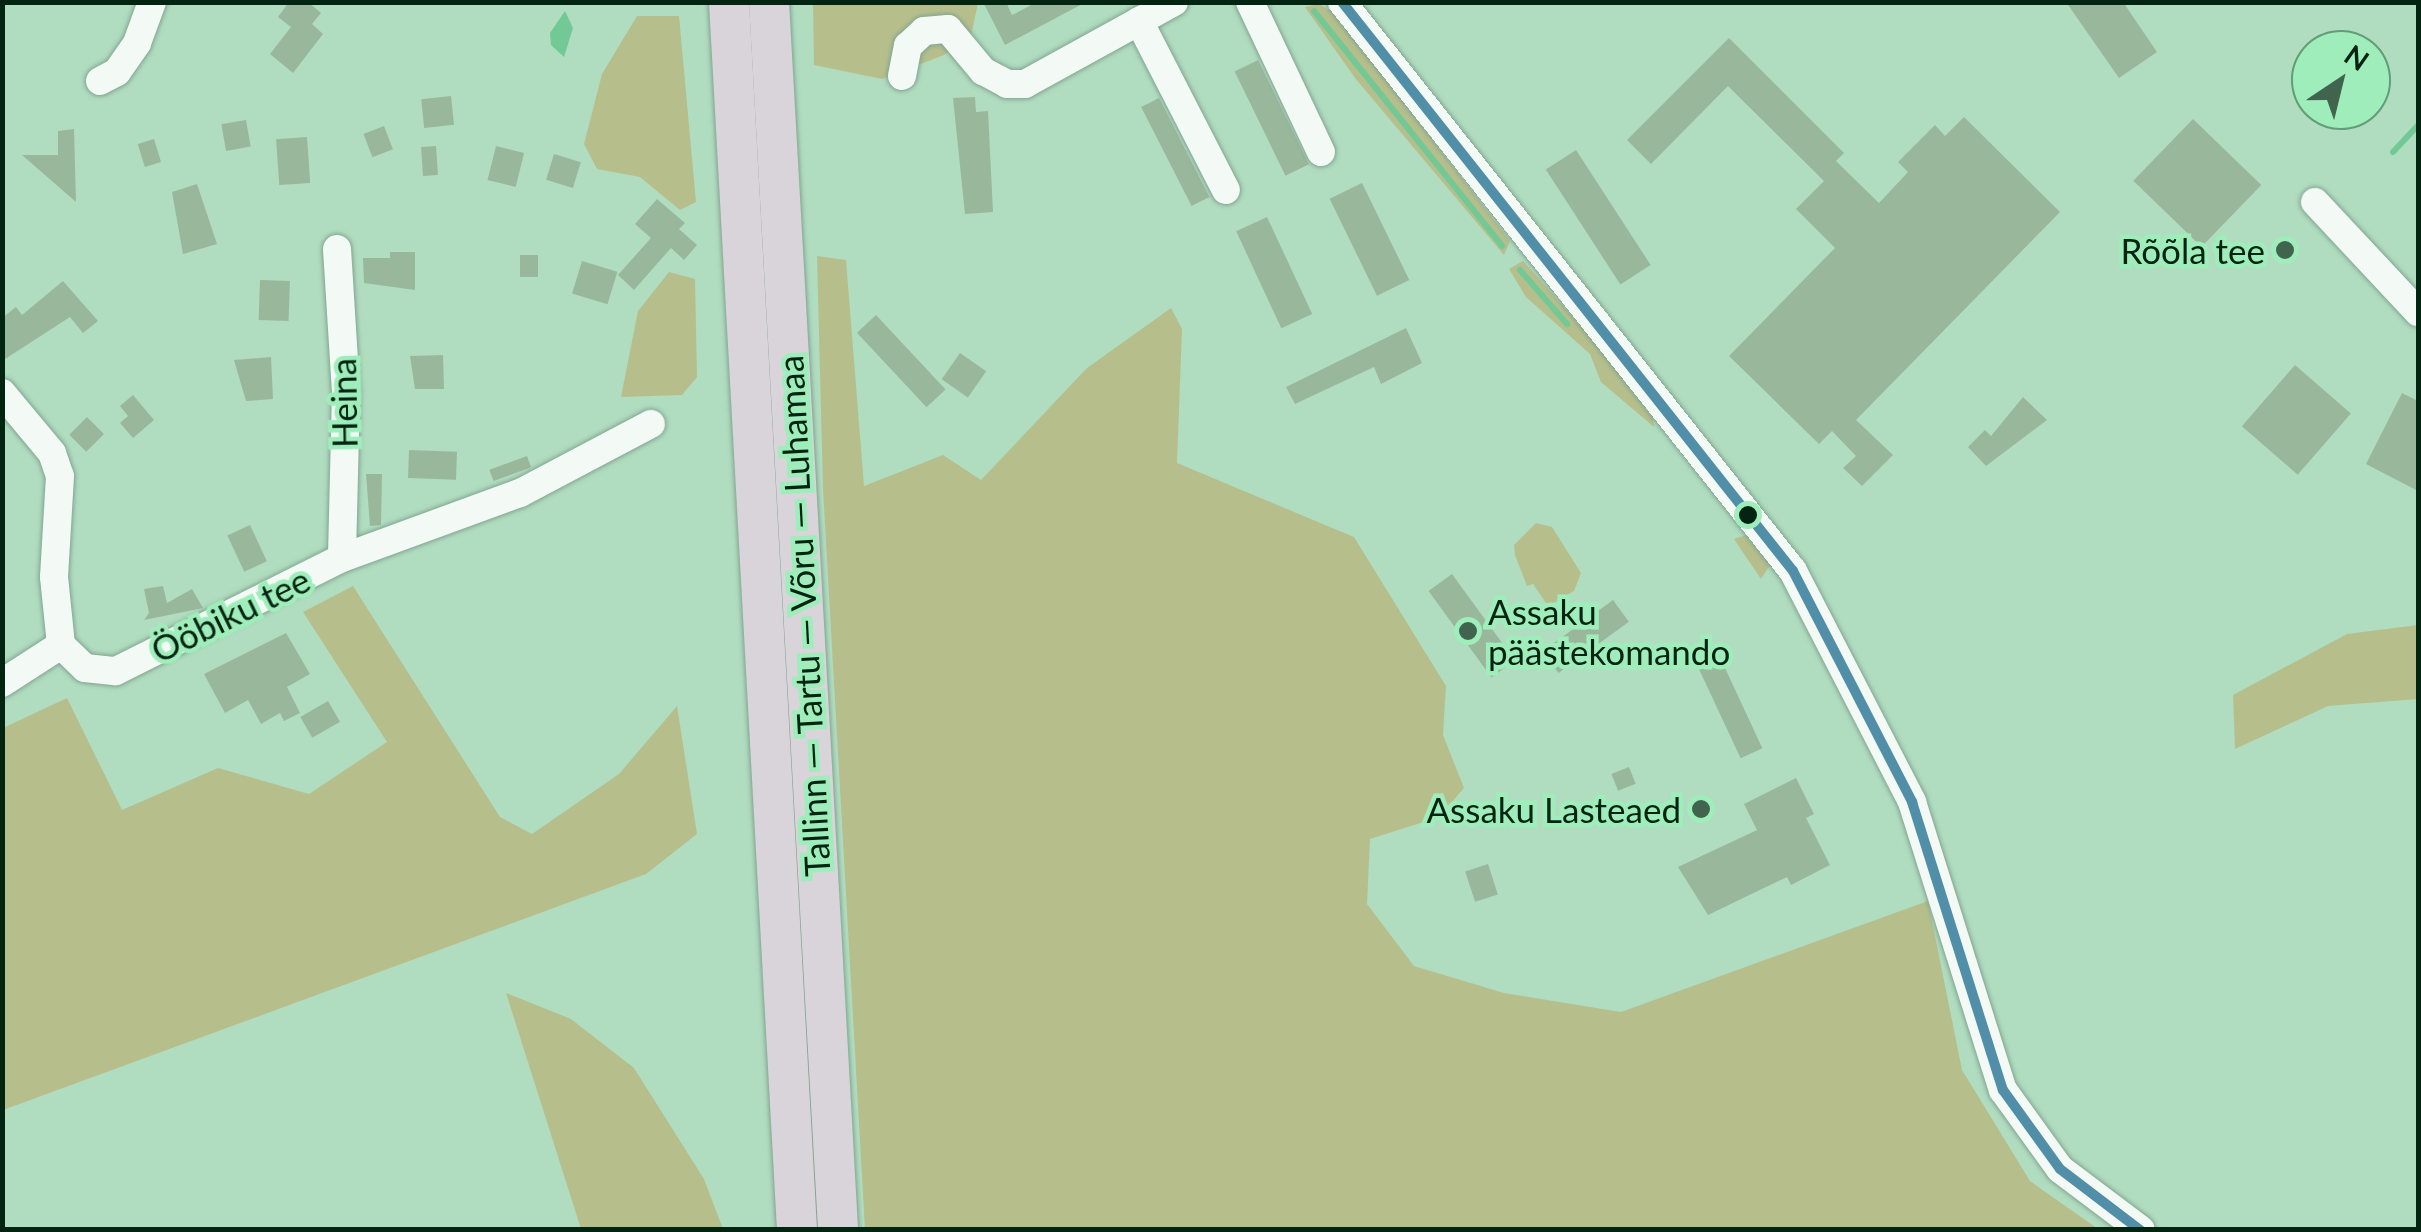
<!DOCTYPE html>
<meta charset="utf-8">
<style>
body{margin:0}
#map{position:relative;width:2421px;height:1232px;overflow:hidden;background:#b0dcc0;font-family:Lato,sans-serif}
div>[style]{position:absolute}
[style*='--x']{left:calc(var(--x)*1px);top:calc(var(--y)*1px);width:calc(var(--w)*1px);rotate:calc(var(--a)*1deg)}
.green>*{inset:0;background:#b6bf8c}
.water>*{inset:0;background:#72c995}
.stream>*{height:6px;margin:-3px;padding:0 3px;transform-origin:3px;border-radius:3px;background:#72c995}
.building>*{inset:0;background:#99b89b;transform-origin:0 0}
.roads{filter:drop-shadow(0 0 2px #82a590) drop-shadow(0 0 2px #82a590)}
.minor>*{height:28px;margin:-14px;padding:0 14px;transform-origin:14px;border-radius:14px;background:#f3faf6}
.highway>*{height:40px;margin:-20px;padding:0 20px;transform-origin:20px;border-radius:20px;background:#d9d4d9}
.bus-1>*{height:10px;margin:-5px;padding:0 5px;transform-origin:5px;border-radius:5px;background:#508fa7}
.dots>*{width:28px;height:28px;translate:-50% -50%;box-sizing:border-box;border:5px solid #9fedba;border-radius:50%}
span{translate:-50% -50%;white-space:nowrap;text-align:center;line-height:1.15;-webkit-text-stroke:9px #9fedba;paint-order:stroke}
.poi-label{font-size:35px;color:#032411}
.right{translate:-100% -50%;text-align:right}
.left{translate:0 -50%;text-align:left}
.street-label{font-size:35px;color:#032411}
.frame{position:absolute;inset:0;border:5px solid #032411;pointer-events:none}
.north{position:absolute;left:2291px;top:30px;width:100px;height:100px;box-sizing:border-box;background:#9fedba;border:2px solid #619d76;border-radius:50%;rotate:35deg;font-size:28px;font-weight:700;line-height:40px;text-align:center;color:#032411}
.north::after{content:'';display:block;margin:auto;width:35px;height:45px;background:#40644e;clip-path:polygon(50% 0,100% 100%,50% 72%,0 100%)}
</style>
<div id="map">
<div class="green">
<div style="clip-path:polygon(813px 3px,978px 3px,971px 36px,944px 55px,882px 79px,814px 65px)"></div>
<div style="clip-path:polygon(1319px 4px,1336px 14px,1510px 241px,1504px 255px,1355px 78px,1305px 7px)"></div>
<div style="clip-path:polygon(637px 16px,679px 16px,696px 202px,680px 210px,640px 177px,597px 169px,584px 144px,602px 74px)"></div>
<div style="clip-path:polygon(817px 256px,846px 260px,864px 486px,943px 455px,981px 480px,1087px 368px,1171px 308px,1182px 329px,1177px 463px,1354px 537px,1446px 686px,1443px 735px,1464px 788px,1439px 817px,1370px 839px,1367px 904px,1414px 966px,1504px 993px,1621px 1012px,1928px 901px,1962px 1070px,2030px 1181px,2098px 1229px,865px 1229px,823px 489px)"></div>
<div style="clip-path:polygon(1523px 261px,1652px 406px,1654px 427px,1601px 382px,1590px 354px,1526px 297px,1509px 269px)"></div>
<div style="clip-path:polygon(669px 272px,695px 279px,697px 377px,682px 395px,621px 397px,638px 311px)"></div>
<div style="clip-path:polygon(1536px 523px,1552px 527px,1581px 573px,1574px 591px,1548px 606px,1533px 584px,1527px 586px,1515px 555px,1514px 545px)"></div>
<div style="clip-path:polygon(1746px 535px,1770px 565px,1761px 579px,1734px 539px)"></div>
<div style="clip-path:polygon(353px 586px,500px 817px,532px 834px,619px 774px,677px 706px,697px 834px,646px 874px,3px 1110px,3px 728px,67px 698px,122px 810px,218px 768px,309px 794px,387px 742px,303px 612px)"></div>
<div style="clip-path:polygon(2418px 625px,2418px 699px,2328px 706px,2235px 749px,2233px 695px,2347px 634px)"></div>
<div style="clip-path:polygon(506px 993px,571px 1019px,634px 1068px,704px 1179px,723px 1229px,581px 1229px)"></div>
</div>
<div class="water">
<div style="clip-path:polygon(565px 11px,573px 28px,564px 57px,551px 45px,550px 33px)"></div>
</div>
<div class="stream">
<div style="--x:1314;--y:11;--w:301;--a:51.3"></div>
<div style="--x:2393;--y:152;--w:37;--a:-47"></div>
<div style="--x:1520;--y:270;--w:72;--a:49"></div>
</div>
<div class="building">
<div style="clip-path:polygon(289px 2px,308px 2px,321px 13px,312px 24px,323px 34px,293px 73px,270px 54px,291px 27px,278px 17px)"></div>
<div style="clip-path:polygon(983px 2px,1006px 2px,1012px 15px,1037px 2px,1086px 2px,1005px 45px)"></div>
<div style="clip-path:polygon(2066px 2px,2123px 2px,2157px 52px,2119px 78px)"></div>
<div style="clip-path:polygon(1729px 38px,1844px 153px,1836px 161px,1879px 203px,1908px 172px,1898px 162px,1935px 125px,1945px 136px,1964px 117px,2060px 212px,1856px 420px,1893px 455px,1862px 486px,1843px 468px,1856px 456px,1832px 431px,1819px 444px,1729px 356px,1835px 248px,1796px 209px,1824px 181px,1728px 86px,1651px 164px,1627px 140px)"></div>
<div style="left:1258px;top:60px;width:116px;height:26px;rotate:64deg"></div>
<div style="left:451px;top:96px;width:29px;height:30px;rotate:84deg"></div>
<div style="clip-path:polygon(975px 97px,976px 112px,988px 111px,993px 212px,965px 214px,953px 98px)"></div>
<div style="left:1159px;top:98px;width:111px;height:20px;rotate:63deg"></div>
<div style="left:2193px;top:119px;width:95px;height:86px;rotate:44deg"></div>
<div style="left:246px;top:120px;width:27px;height:25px;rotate:80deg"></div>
<div style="left:384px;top:126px;width:25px;height:22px;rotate:69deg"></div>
<div style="clip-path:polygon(74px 129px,76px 202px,22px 155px,58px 155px,58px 131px)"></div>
<div style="left:307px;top:137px;width:46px;height:31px;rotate:86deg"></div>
<div style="left:154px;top:139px;width:24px;height:17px;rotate:73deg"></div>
<div style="left:436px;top:146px;width:29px;height:15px;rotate:86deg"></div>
<div style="left:496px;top:146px;width:29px;height:35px;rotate:14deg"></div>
<div style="left:1576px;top:150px;width:137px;height:36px;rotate:57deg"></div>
<div style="left:554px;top:154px;width:28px;height:27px;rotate:17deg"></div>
<div style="left:1362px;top:183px;width:108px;height:36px;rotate:64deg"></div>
<div style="clip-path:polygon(197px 184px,217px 244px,183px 254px,172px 192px)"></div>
<div style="clip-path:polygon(657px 199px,685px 223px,679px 229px,697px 245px,684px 260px,671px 248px,634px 290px,618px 275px,651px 238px,635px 224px)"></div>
<div style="left:1267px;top:217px;width:107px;height:34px;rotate:65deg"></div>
<div style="clip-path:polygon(390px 252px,415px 252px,415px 290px,364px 283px,363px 258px,390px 258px)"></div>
<div style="left:520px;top:255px;width:18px;height:22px"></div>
<div style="left:582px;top:261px;width:37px;height:34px;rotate:17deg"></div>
<div style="left:260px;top:280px;width:30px;height:40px;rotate:2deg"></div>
<div style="clip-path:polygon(63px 281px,98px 321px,83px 333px,70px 317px,2px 361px,2px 318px,16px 307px,22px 315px)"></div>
<div style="left:876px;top:315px;width:102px;height:26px;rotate:47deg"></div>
<div style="clip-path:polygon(1406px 328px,1422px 363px,1381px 384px,1374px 367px,1295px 404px,1286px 387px)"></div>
<div style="left:960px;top:353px;width:32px;height:32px;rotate:35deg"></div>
<div style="clip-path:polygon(443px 355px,444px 389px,415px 389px,410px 356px)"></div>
<div style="clip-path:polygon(271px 357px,273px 399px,246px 401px,234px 360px)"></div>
<div style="left:2295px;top:365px;width:74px;height:81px;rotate:41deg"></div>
<div style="clip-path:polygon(2402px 393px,2418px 401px,2418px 491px,2366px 464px)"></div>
<div style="clip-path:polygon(133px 395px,154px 420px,133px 438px,120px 423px,128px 416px,120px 406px)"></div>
<div style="clip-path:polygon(2023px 397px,2047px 420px,1986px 466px,1968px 447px,1985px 430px,1991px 436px)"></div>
<div style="left:87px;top:417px;width:24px;height:25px;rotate:45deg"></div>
<div style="left:409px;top:450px;width:48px;height:28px;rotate:2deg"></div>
<div style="left:527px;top:456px;width:12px;height:40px;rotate:70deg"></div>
<div style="clip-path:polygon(366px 474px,382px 474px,381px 525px,370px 526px)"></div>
<div style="left:250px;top:525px;width:40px;height:25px;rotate:65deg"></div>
<div style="left:1452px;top:574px;width:107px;height:29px;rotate:54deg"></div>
<div style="clip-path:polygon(163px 586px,167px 603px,192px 589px,203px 608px,144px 620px,149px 613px,144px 589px)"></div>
<div style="left:1613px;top:600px;width:27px;height:87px;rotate:54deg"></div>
<div style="clip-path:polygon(286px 633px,310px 674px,287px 687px,300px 713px,284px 721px,280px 713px,261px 724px,248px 700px,225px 713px,204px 674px)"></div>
<div style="left:1718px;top:653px;width:105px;height:24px;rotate:65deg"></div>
<div style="left:328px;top:701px;width:24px;height:32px;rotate:60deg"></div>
<div style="left:1629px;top:767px;width:18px;height:19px;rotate:68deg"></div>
<div style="clip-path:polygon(1796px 778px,1814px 814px,1806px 818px,1830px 865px,1791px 885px,1787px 877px,1708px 915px,1678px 867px,1757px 830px,1744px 804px)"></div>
<div style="left:1488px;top:864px;width:32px;height:24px;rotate:72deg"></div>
</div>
<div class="roads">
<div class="minor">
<div style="--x:1250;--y:2;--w:166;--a:64.7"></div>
<div style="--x:1342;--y:2;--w:726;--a:51.6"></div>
<div style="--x:1793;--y:571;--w:260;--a:62.7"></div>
<div style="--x:1912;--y:802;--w:302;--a:72.5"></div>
<div style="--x:2003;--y:1090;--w:97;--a:54.2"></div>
<div style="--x:2060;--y:1169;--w:101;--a:37"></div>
<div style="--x:1139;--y:21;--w:190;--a:62.8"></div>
<div style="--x:902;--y:76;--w:31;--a:-79"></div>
<div style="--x:908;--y:46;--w:22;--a:-43"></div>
<div style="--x:924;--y:31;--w:24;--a:-5"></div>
<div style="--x:948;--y:29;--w:55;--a:50.2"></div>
<div style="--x:983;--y:71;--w:27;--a:28"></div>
<div style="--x:1007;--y:84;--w:18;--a:0"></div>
<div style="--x:1025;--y:84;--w:170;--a:-28.8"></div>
<div style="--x:100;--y:81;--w:19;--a:-28"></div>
<div style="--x:117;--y:72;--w:35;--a:-55"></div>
<div style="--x:137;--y:43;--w:44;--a:-69.9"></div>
<div style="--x:2315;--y:202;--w:151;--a:46.9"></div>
<div style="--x:337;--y:249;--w:143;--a:86.4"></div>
<div style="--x:346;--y:392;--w:166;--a:91.4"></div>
<div style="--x:2;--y:393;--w:78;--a:50.2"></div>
<div style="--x:52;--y:453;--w:24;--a:71"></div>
<div style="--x:60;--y:476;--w:101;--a:93.4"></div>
<div style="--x:54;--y:577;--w:68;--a:84.1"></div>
<div style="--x:61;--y:645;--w:33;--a:44"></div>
<div style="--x:85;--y:668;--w:31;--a:6"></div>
<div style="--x:116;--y:671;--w:253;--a:-26.6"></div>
<div style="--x:342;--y:558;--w:189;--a:-20.1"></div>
<div style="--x:520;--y:493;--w:148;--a:-27.8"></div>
<div style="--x:2;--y:683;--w:70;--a:-32.8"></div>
</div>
<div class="highway">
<div style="--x:729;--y:2;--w:1230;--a:86.83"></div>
<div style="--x:769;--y:2;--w:1230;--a:86.78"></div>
</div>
</div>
<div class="bus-1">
<div style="--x:1342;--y:2;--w:726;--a:51.6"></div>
<div style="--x:1793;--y:571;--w:260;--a:62.7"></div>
<div style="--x:1912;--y:802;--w:302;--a:72.5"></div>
<div style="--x:2003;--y:1090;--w:97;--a:54.2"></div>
<div style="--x:2060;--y:1169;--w:101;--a:37.3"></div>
</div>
<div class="dots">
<div style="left:2285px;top:250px;background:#40644e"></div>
<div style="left:1748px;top:515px;background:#032411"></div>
<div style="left:1468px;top:631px;background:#40644e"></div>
<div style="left:1701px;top:809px;background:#40644e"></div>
</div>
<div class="poi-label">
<span class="right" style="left:2265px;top:250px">Rõõla tee</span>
<span class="left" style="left:1488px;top:631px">Assaku<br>päästekomando</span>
<span class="right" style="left:1681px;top:809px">Assaku Lasteaed</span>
</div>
<div class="street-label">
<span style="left:343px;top:403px;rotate:-91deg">Heina</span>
<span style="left:230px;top:614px;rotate:-26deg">Ööbiku tee</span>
<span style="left:803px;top:616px;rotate:-93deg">Tallinn — Tartu — Võru — Luhamaa</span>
</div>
<div class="frame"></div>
<div class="north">N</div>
</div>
